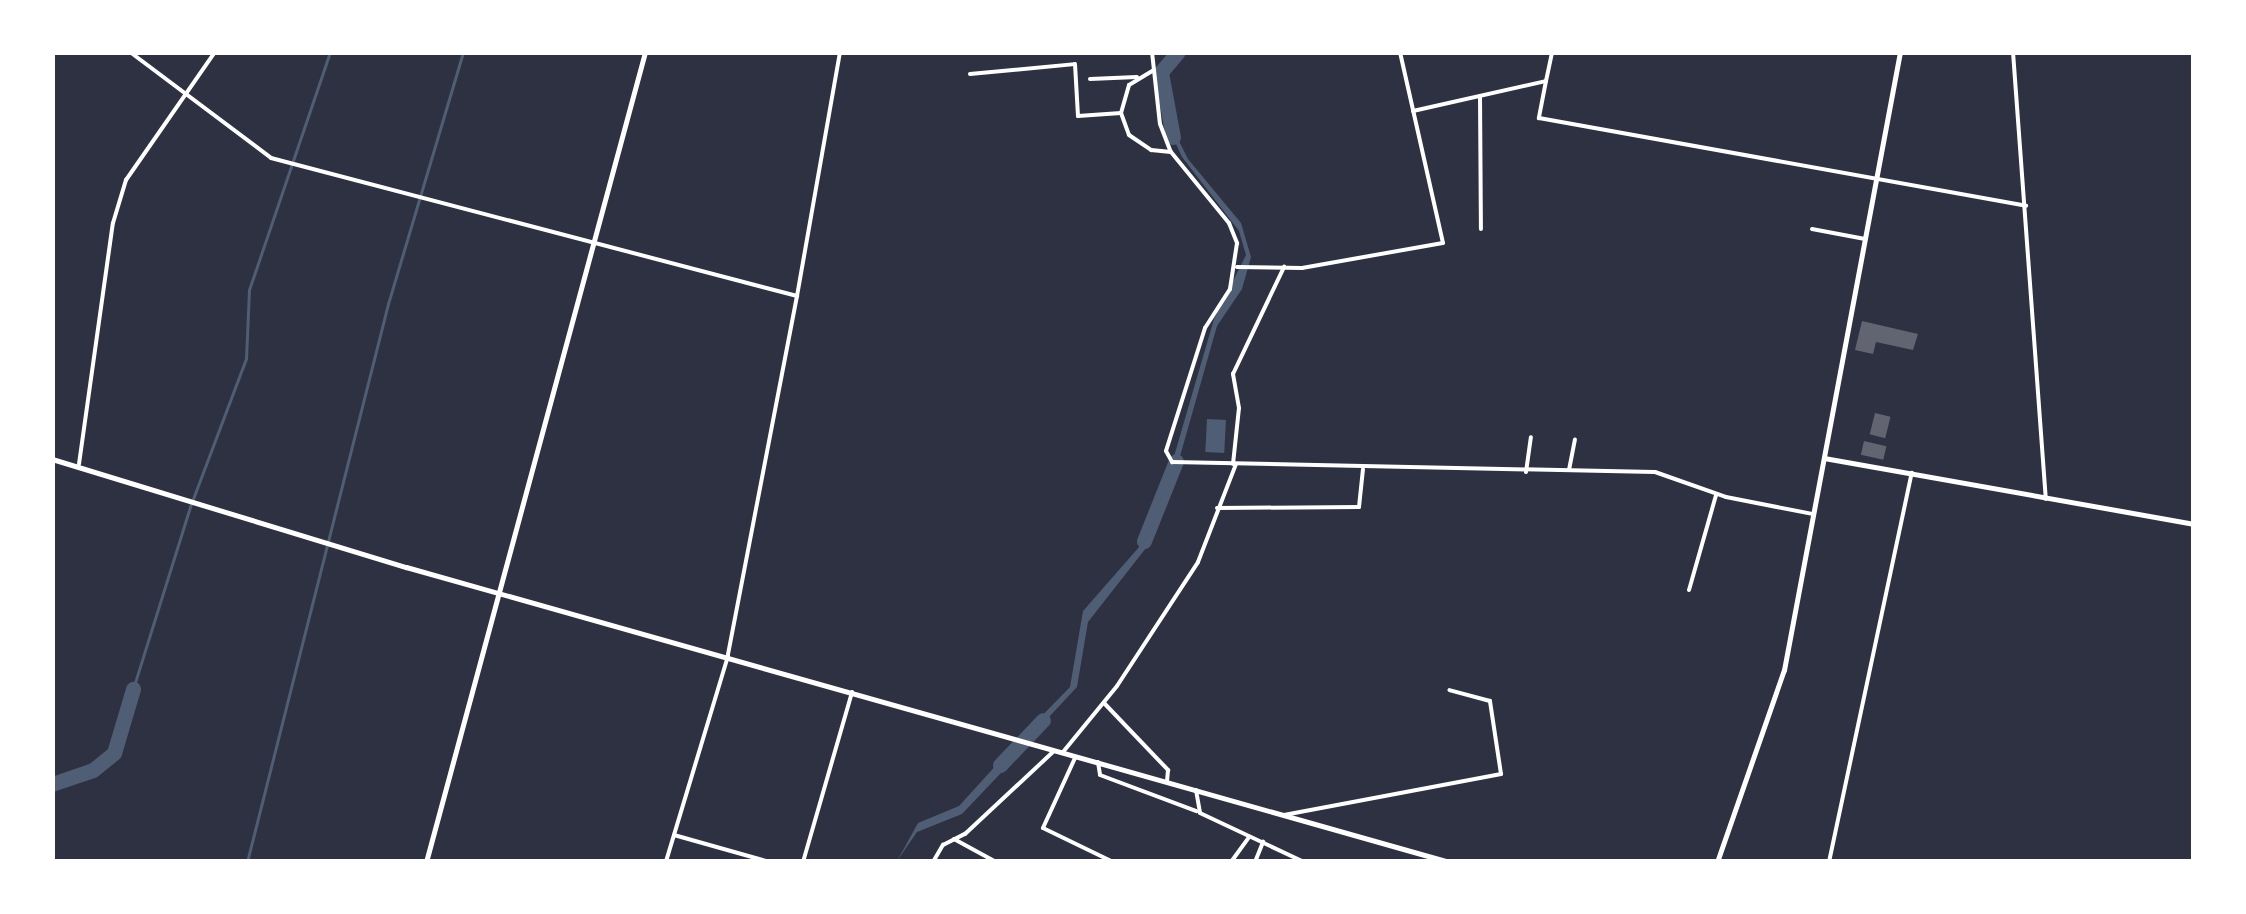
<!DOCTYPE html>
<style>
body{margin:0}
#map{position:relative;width:2246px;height:914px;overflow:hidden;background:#2d3142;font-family:"Alegreya Sans",sans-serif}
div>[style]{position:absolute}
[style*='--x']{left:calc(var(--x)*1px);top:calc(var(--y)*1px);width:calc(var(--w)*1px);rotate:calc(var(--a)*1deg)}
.water>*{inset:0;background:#4f5d75;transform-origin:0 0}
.stream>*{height:2.5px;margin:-1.25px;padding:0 1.25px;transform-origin:1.25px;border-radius:1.25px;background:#4f5d75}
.river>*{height:15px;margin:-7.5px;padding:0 7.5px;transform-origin:7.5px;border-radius:7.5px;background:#4f5d75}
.building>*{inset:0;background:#626471;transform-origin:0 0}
.minor>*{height:4px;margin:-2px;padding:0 2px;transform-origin:2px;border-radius:2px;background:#fff}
.tertiary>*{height:5px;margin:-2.5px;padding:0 2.5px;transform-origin:2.5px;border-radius:2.5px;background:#fff}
.secondary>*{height:5px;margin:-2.5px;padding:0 2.5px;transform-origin:2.5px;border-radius:2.5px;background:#fff}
span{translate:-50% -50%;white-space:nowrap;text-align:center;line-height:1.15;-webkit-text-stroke:10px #fff;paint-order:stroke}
.frame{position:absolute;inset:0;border:55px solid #fff;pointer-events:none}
</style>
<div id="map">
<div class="water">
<div style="clip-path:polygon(1174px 53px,1182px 53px,1166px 73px,1171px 125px,1188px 159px,1241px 223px,1251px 257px,1242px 289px,1217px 326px,1173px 481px,1168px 477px,1214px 319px,1246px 255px,1239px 231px,1182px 157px,1169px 129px,1162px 69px)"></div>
<div style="left:1207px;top:419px;width:19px;height:33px;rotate:3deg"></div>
<div style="clip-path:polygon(1147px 521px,1154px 524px,1146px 548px,1088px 622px,1077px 687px,1034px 733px,1028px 730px,1070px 687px,1083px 611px,1140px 546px)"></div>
<div style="clip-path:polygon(1009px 751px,1019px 754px,962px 814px,917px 832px,897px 861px,918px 823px,959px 806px)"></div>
</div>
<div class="stream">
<div style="--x:133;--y:689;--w:191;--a:-72.6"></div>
<div style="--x:190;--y:507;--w:158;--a:-69.3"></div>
<div style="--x:246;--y:359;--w:69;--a:-87.5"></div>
<div style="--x:249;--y:290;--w:251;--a:-71.2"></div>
<div style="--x:247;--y:862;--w:576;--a:-75.82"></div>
<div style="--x:388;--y:304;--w:263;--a:-73.4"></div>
</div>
<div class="river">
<div style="--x:1173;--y:137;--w:66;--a:-100.5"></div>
<div style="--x:1161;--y:72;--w:26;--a:-50"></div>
<div style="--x:1144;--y:541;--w:86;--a:-68.2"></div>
<div style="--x:1000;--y:765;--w:62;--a:-46.3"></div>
<div style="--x:52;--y:784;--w:43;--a:-18.9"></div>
<div style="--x:93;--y:770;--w:27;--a:-39"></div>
<div style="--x:114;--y:753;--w:67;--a:-73.5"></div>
</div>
<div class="building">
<div style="clip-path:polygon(1862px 321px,1918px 334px,1913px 350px,1876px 342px,1873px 354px,1855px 350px)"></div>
<div style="left:1875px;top:413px;width:16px;height:22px;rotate:14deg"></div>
<div style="left:1864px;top:441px;width:23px;height:14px;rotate:13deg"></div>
</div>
<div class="minor">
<div style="--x:130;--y:52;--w:176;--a:36.9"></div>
<div style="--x:271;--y:158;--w:544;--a:14.7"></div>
<div style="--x:797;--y:296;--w:367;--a:100.9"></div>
<div style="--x:728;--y:656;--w:215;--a:106.8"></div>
<div style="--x:1152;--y:52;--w:72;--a:83.7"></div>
<div style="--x:1160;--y:124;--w:30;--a:69"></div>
<div style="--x:1171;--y:152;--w:92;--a:50.8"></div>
<div style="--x:1229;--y:223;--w:22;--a:68"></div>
<div style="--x:1237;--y:243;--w:47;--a:98.7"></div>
<div style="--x:1230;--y:289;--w:46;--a:122.7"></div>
<div style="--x:1205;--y:328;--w:129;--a:107.6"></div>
<div style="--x:1166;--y:451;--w:13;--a:61"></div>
<div style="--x:1172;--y:462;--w:483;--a:1.2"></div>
<div style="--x:1655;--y:472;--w:75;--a:19.4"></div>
<div style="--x:1726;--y:497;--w:89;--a:11.1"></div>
<div style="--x:2013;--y:52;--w:448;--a:85.8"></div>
<div style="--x:970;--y:74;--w:105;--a:-5.4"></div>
<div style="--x:1075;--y:64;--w:52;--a:86.7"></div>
<div style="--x:1078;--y:116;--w:43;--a:-4"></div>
<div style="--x:1121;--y:113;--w:23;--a:70"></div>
<div style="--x:1129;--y:135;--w:27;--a:34"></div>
<div style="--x:1151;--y:150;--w:20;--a:6"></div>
<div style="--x:1090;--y:79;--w:47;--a:-2.4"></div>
<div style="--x:1546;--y:81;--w:30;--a:-78"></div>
<div style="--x:1480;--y:96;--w:133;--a:89.6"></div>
<div style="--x:1413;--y:111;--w:136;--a:-12.7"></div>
<div style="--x:1546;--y:81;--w:38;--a:101"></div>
<div style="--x:1539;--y:118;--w:495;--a:10.2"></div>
<div style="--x:1121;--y:113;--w:29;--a:-74"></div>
<div style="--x:1129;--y:85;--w:29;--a:-31"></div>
<div style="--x:1812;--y:229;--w:54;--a:10.7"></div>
<div style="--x:1237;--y:267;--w:65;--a:0.9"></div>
<div style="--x:1302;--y:268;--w:143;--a:-10.1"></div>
<div style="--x:1443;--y:243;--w:196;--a:-102.7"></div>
<div style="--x:797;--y:296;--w:248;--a:-80"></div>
<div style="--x:79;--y:464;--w:243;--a:-82"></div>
<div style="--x:113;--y:223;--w:45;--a:-73.2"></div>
<div style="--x:126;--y:180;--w:156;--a:-55.2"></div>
<div style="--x:1233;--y:464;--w:56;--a:-83.9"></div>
<div style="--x:1239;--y:408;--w:35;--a:-100"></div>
<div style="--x:1233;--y:374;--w:119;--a:-64.5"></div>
<div style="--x:1569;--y:470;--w:31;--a:-79"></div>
<div style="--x:1526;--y:472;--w:35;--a:-82"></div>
<div style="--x:1217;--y:508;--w:142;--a:-0.4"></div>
<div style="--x:1359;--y:507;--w:38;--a:-84"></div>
<div style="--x:1689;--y:590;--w:99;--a:-74.1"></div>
<div style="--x:1104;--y:703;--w:93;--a:46.3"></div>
<div style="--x:1168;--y:770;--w:12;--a:95"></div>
<div style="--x:1063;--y:752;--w:85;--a:-50.7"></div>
<div style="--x:1117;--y:686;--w:148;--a:-56.8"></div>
<div style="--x:1198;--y:562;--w:105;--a:-68.8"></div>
<div style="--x:1075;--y:758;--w:77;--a:114.6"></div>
<div style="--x:1043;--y:828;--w:78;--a:25.9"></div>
<div style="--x:1098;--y:762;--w:13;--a:81"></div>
<div style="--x:1100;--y:775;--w:103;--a:20.6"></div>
<div style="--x:1196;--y:790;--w:23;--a:80"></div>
<div style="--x:1200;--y:813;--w:115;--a:25.2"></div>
<div style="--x:1284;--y:815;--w:221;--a:-10.7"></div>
<div style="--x:1501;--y:774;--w:74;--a:-98.6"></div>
<div style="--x:1490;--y:701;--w:42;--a:-165"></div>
<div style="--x:674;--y:835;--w:100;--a:15.7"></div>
<div style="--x:954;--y:839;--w:48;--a:28.7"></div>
<div style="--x:803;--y:862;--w:177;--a:-73.9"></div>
<div style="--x:933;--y:862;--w:20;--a:-60"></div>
<div style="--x:943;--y:845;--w:25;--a:-27"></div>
<div style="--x:965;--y:834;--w:122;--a:-43"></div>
<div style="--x:1231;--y:862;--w:31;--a:-54"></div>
<div style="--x:1255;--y:862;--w:22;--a:-68"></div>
<div style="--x:1829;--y:862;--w:398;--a:-78"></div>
</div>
<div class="tertiary">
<div style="--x:1824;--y:458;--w:376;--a:10.1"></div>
<div style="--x:1717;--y:862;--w:203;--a:-70.8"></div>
<div style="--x:1784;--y:670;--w:629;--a:-79.37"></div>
</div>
<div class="secondary">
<div style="--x:52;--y:459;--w:370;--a:17"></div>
<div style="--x:406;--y:567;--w:1084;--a:15.79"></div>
<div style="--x:426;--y:862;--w:839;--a:-74.87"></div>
</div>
<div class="frame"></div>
</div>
